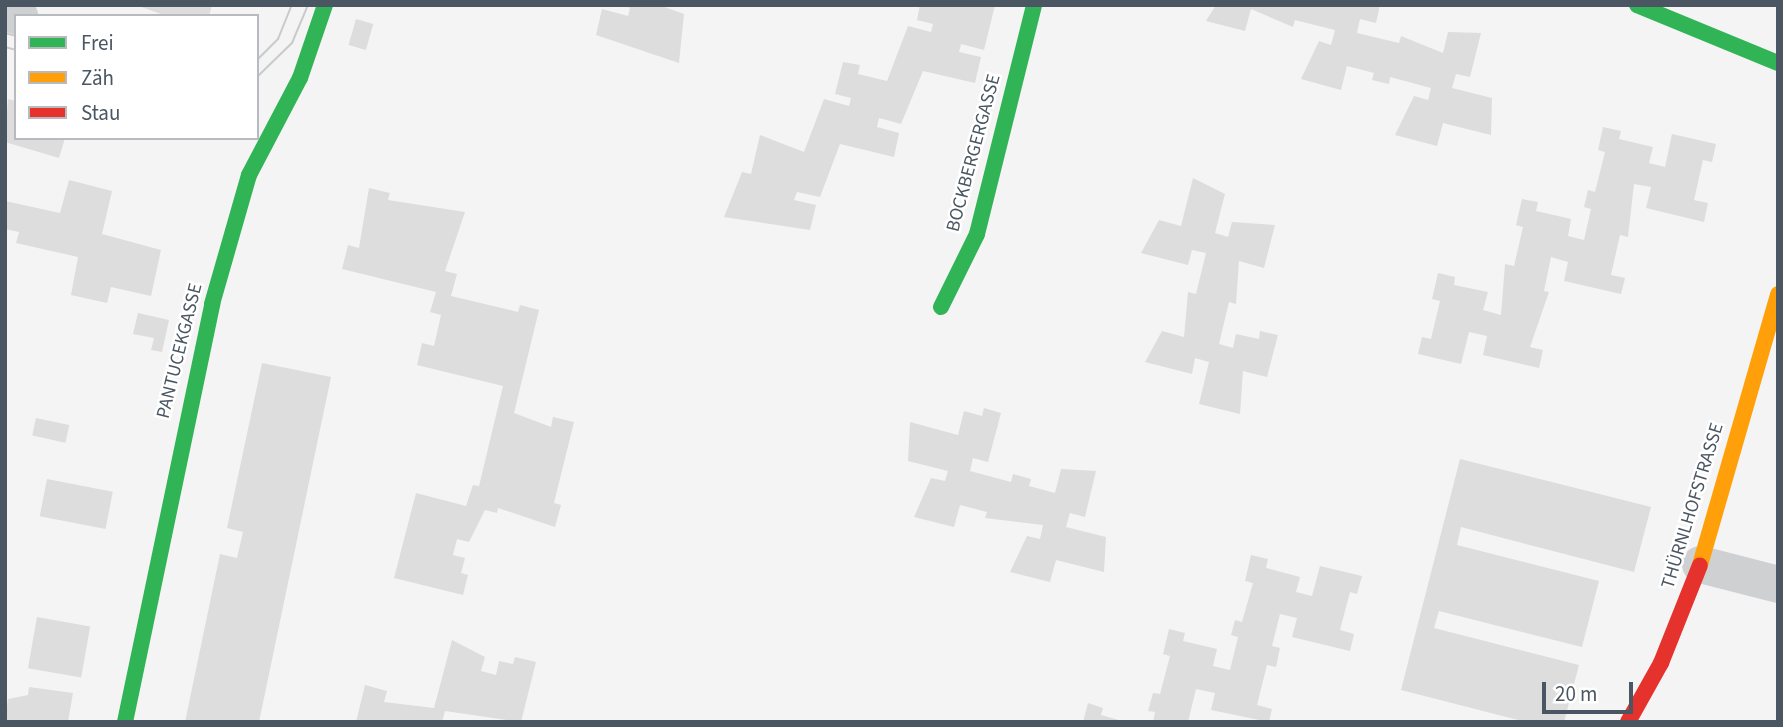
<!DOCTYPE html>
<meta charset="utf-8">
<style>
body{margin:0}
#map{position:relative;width:1783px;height:727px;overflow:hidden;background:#f4f4f4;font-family:"Source Sans 3",sans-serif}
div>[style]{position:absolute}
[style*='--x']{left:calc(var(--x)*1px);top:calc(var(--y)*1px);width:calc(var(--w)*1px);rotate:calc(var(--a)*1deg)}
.building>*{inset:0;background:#ddddde;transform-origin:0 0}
.street>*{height:37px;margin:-18.5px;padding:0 18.5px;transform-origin:18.5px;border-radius:18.5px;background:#ced0d2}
.fast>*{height:16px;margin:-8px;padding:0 8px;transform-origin:8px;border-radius:8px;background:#30b455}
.slow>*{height:16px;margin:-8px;padding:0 8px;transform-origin:8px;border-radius:8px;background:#ff9f0a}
.jam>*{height:16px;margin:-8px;padding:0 8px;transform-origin:8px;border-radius:8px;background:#e5322d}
.tram>*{height:2px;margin:-1px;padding:0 1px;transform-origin:1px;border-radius:1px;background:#c9cacc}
span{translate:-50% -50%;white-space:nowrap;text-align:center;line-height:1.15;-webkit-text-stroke:5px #fff;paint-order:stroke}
.street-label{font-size:19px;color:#4a5661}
.frame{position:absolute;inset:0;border:7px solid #4a5661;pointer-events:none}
.legend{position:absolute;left:14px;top:14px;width:245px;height:126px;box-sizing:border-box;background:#fff;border:2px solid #b7bbc0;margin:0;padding:9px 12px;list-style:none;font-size:21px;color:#4a5661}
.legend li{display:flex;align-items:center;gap:14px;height:35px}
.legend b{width:35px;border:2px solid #b7bbc0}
.scale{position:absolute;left:1542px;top:682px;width:91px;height:32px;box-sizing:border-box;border:4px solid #4a5661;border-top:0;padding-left:9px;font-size:21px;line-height:24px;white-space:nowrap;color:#4a5661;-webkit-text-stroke:5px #fff;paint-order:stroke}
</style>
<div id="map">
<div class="building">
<div style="clip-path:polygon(136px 5px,212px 5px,209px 16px,166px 16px)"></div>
<div style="clip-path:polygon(623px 5px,659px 5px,684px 14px,679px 63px,596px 35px,602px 9px,628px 16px,630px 8px)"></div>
<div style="clip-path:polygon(920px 5px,995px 5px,984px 50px,961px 44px,959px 52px,981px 57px,975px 83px,923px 71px,901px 124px,879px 118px,877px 127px,899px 133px,894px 157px,840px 144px,820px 197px,797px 192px,794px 200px,816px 205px,810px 230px,724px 217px,742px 172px,751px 174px,760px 135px,804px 152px,824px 99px,849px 106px,851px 98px,835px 94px,843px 62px,860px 65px,858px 74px,887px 81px,908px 26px,931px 32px,933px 24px,917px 20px)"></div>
<div style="clip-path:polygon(1216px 5px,1380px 5px,1376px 23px,1360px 19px,1357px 33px,1399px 43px,1401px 36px,1443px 53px,1448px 32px,1481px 33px,1470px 77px,1456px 74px,1452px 88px,1492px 98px,1491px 135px,1443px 123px,1437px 146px,1395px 135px,1414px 96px,1428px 100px,1431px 88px,1390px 77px,1389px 84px,1372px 80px,1374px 73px,1347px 66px,1341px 90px,1301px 79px,1319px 41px,1331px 45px,1335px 30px,1295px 20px,1293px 27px,1251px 9px,1245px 31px,1206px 21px)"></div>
<div style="left:356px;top:19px;width:18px;height:27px;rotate:16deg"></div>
<div style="clip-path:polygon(8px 99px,16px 101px,16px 138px,65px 138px,59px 158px,5px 142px)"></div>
<div style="clip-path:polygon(1603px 127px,1621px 131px,1619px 139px,1653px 147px,1649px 163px,1665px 167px,1672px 134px,1716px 144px,1712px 162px,1703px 160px,1694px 200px,1708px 203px,1704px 222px,1646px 208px,1651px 187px,1634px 184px,1628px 237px,1620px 235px,1611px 275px,1625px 278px,1621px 294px,1564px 281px,1568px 262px,1551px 257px,1544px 291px,1549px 292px,1530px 347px,1543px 350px,1539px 368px,1483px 355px,1487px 336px,1469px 332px,1461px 364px,1418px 354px,1422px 337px,1431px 339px,1440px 301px,1432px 299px,1438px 273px,1455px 277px,1454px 285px,1488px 292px,1483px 310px,1501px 315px,1505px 264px,1514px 266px,1523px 227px,1516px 225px,1522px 199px,1538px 202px,1536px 211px,1571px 219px,1568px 236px,1584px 240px,1591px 209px,1584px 207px,1588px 190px,1595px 192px,1605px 152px,1598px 150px)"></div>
<div style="clip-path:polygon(1193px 178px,1225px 194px,1215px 233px,1228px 237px,1232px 222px,1275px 225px,1264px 268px,1239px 261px,1236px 304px,1229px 302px,1219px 344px,1233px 348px,1236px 334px,1259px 339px,1260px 331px,1278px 335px,1267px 377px,1243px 371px,1240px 414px,1199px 404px,1209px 362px,1195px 358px,1192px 374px,1145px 362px,1162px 331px,1184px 337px,1188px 292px,1196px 294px,1206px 253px,1192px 250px,1188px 265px,1141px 253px,1159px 220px,1181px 226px)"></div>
<div style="clip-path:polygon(69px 180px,112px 191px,102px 234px,161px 250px,151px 296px,111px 287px,107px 303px,71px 295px,78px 257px,16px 243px,19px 232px,5px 229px,5px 201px,60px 213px)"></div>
<div style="clip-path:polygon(369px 188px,390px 193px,388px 200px,465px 212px,445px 271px,457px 274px,451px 296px,518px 312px,520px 305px,539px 310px,514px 413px,551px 427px,553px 417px,574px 422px,554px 503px,561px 505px,555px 527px,498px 508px,497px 513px,485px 510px,469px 542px,457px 539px,453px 555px,465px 558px,461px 573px,468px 575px,463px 595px,394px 578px,416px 493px,466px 506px,473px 485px,479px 486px,503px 386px,417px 365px,422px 343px,434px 346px,441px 315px,430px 312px,436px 292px,342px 269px,348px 245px,359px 248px)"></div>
<div style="clip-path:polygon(138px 313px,169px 320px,162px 352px,151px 350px,154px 338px,133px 334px)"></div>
<div style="clip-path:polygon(262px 363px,331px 377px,259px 722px,185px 722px,220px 554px,237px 558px,243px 532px,227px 528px)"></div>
<div style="clip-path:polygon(984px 408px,1001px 413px,988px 462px,973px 458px,970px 471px,1011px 482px,1013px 474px,1031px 479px,1029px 486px,1055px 493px,1061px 469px,1096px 471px,1085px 517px,1070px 513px,1066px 527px,1106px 537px,1104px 572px,1056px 560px,1050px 582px,1010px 572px,1027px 536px,1040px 539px,1043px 525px,985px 518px,987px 512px,960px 505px,954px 527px,914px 517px,931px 478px,945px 481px,948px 471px,908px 461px,910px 422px,958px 435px,964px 411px,982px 416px)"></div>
<div style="left:36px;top:418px;width:34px;height:18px;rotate:12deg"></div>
<div style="clip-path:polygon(1460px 459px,1651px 507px,1634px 572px,1461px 527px,1457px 545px,1599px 581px,1582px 647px,1439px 611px,1434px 628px,1579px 665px,1564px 722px,1526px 722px,1401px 690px)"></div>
<div style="left:47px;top:479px;width:67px;height:38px;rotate:11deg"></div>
<div style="clip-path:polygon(1251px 555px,1268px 559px,1266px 568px,1300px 577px,1296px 592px,1312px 596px,1320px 566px,1362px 576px,1357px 594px,1350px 592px,1340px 630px,1354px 634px,1350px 651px,1292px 637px,1297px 618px,1280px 614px,1272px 646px,1280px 648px,1276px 667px,1267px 665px,1257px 705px,1272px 709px,1269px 722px,1211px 710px,1215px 693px,1196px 689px,1188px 722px,1153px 722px,1155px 712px,1148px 711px,1153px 693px,1160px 694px,1170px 656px,1163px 654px,1169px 629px,1185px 633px,1183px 641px,1217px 649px,1213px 666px,1230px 670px,1238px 637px,1231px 635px,1235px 620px,1242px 622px,1253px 583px,1245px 581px)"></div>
<div style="left:37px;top:617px;width:54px;height:52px;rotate:10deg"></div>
<div style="clip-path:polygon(452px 640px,485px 657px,481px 671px,496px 675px,499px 661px,513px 664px,515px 657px,536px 662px,521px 722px,445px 711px,442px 722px,356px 722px,365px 685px,387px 691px,384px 702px,434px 708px)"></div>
<div style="clip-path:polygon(29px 687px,73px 693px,68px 722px,5px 722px,8px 699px,28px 695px)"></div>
<div style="clip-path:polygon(1088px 703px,1103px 708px,1101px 715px,1126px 722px,1083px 722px)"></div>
</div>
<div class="street">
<div style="--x:5;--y:12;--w:15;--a:16"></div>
<div style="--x:1700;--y:564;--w:81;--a:14.4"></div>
</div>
<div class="fast">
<div style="--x:1637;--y:5;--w:152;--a:22.4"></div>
<div style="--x:941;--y:307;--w:81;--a:-63.7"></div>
<div style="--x:977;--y:234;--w:236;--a:-76"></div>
<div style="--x:125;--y:722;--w:427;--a:-78.2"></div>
<div style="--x:212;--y:304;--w:134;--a:-74"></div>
<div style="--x:249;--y:175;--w:110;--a:-62.3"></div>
<div style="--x:300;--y:78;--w:77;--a:-71.1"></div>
</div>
<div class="slow">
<div style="--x:1700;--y:565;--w:282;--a:-73.9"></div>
</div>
<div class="jam">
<div style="--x:1628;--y:722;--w:68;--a:-60.8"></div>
<div style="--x:1661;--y:663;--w:105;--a:-68.3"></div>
</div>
<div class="tram">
<div style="--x:5;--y:33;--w:11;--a:15"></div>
<div style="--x:5;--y:47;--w:11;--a:15"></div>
<div style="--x:257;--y:60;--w:30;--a:-45"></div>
<div style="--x:278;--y:39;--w:37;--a:-68"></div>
<div style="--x:257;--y:77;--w:49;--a:-44.2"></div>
<div style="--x:292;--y:43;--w:41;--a:-67.2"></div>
</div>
<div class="street-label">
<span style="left:974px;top:153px;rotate:-75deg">BOCKBERGERGASSE</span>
<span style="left:180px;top:351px;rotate:-76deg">PANTUCEKGASSE</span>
<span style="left:1693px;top:506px;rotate:-73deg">THÜRNLHOFSTRASSE</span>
</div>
<div class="frame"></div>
<ul class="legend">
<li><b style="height:9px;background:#30b455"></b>Frei</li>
<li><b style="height:9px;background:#ff9f0a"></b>Zäh</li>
<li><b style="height:9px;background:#e5322d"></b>Stau</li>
</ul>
<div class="scale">20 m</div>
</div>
